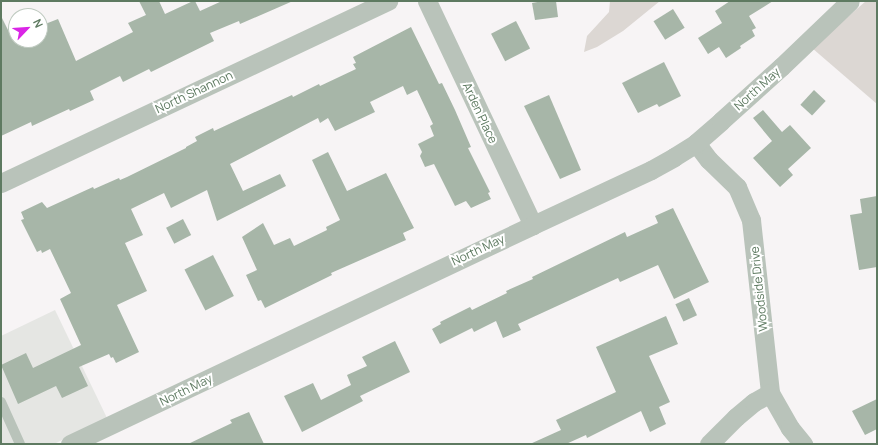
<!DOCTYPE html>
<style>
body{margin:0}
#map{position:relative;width:878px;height:445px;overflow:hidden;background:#f7f4f5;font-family:Manrope,sans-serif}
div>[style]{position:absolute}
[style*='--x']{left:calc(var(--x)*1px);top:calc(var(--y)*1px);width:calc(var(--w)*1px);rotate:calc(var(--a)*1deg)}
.built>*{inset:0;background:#e5e6e3}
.green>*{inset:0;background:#dcd7d3}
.building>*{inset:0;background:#a7b6a8;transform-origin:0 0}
.service>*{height:10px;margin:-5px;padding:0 5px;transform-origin:5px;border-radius:5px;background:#b9c3ba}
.minor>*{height:19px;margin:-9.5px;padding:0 9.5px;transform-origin:9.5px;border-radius:9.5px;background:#b9c3ba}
span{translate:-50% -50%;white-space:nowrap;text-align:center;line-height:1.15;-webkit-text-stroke:4px #fff;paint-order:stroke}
.street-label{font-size:12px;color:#5e7a61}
.frame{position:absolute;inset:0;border:2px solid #5e7a61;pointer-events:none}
.north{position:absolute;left:8px;top:8px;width:40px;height:40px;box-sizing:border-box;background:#fff;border:1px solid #bfcac0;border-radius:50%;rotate:65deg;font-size:11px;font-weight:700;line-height:16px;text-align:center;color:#5e7a61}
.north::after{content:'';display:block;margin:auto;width:14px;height:18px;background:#da25e6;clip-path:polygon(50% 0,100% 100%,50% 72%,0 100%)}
</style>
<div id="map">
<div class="built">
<div style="clip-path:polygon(55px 310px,107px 418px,54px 444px,1px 444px,1px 336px)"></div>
</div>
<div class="green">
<div style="clip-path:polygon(610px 1px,660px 1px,623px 31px,597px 47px,584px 52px,587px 36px,609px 12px)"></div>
<div style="clip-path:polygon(866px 1px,877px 1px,877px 104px,812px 48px)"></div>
</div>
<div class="building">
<div style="clip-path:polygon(139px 1px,159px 1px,165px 14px,193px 1px,195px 1px,200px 11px,222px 1px,293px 1px,240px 24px,239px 21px,210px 33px,214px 41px,151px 72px,149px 69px,123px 82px,120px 76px,90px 91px,94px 100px,70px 111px,69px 109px,32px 126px,31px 122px,1px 136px,1px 16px,13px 40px,40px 40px,40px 26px,58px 19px,76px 61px,133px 32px,128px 23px,146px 15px)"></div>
<div style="clip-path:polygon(543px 1px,556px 1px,558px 17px,535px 20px,532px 3px)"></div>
<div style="clip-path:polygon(730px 1px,773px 1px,749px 16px,756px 28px,752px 30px,755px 36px,740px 46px,741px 48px,726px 58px,719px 47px,708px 54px,698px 38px,722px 23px,715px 11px)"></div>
<div style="left:673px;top:9px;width:22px;height:23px;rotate:58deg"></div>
<div style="left:516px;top:21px;width:31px;height:28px;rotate:63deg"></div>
<div style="clip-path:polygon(411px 27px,439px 84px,442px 83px,455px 110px,471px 147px,468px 148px,490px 192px,488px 193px,491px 199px,471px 208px,466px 201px,455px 206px,434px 164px,425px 167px,420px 156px,422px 152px,418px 144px,434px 136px,430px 126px,433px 124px,417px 90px,407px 95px,403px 86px,370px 102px,375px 112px,335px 131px,328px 118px,320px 123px,318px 118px,230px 164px,243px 191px,280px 174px,286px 186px,217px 221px,207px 190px,171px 208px,164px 193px,131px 209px,143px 235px,125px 243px,147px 291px,117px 305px,139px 352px,116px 363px,113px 357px,111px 358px,109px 354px,79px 367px,88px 386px,62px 398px,56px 386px,18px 404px,1px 365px,26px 353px,33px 368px,81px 345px,60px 299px,71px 293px,50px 249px,42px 253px,41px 250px,37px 252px,21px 220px,24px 219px,21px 212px,42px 202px,47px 208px,93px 187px,94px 189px,119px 178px,120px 180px,127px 177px,186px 148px,186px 147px,197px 141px,195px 137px,213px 128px,214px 131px,292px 95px,293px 97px,319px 84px,320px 86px,356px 69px,353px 64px,356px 63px,353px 57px)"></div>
<div style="clip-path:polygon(664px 62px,681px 96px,659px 107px,657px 104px,638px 113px,622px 83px)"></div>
<div style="left:814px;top:90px;width:16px;height:20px;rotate:43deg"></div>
<div style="clip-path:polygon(549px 95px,581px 170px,560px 179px,524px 106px)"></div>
<div style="clip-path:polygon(763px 110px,782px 132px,790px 125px,811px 148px,788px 169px,793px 175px,780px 187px,753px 158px,772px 141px,753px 118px)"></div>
<div style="clip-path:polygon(328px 152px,347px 191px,386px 173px,414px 228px,403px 233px,406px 240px,331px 273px,332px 275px,265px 308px,261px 300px,258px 301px,246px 275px,257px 270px,242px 237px,263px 223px,274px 245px,290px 238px,294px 246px,327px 230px,326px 227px,340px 220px,312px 160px)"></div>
<div style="clip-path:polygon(877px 196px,877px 267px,859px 270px,850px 215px,862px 213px,860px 199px)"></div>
<div style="clip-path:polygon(673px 208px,709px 282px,674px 299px,658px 265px,620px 282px,618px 278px,518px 324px,521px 330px,503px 338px,496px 321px,474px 332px,472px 328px,440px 344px,432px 329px,441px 324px,440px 322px,470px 307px,472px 310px,507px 293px,506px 291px,533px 279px,532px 277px,625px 232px,627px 237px,658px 223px,655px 216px)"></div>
<div style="left:183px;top:219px;width:18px;height:19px;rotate:63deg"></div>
<div style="left:213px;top:255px;width:46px;height:32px;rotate:63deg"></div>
<div style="left:689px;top:298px;width:19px;height:15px;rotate:65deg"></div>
<div style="clip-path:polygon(666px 316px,678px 344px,649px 356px,670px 402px,659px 407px,666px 424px,650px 432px,641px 411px,587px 438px,586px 435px,566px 444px,530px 444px,561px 430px,556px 420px,616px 392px,596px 347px)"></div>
<div style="clip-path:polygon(395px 341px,410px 372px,360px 396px,363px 401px,302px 432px,284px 396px,313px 383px,321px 400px,351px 385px,347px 375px,367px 366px,362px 357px)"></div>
<div style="clip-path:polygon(877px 399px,877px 429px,865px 435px,852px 411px)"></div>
<div style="clip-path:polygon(249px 412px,264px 444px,188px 444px,232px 423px,230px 420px)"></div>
</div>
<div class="service">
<div style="--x:1;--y:402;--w:46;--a:65.7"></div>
</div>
<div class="minor">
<div style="--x:427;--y:1;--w:248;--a:64.7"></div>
<div style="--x:696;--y:143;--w:21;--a:53"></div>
<div style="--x:709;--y:160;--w:39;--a:44"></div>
<div style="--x:737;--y:187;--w:36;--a:67"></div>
<div style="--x:751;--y:220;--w:174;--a:83.7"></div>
<div style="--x:770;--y:393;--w:40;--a:60.3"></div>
<div style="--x:790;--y:428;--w:21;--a:51"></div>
<div style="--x:1;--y:183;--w:428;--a:-25.2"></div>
<div style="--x:70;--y:444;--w:512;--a:-25.31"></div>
<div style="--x:533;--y:225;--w:130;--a:-25"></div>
<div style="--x:651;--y:170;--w:26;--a:-29"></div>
<div style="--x:674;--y:157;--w:26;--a:-32"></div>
<div style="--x:696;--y:143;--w:33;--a:-41"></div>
<div style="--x:721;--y:121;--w:81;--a:-42"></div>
<div style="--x:781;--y:67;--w:95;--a:-43.7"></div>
<div style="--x:709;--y:444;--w:38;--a:-45"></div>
<div style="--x:736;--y:417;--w:23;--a:-40"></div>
<div style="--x:754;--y:402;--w:18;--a:-29"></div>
</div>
<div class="street-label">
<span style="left:757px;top:89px;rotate:-42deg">North May</span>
<span style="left:194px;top:92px;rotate:-25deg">North Shannon</span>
<span style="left:480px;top:113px;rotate:65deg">Arden Place</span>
<span style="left:478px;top:250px;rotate:-25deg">North May</span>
<span style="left:759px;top:289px;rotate:-96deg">Woodside Drive</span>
<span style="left:186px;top:390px;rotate:-26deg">North May</span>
</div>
<div class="frame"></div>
<div class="north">N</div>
</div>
